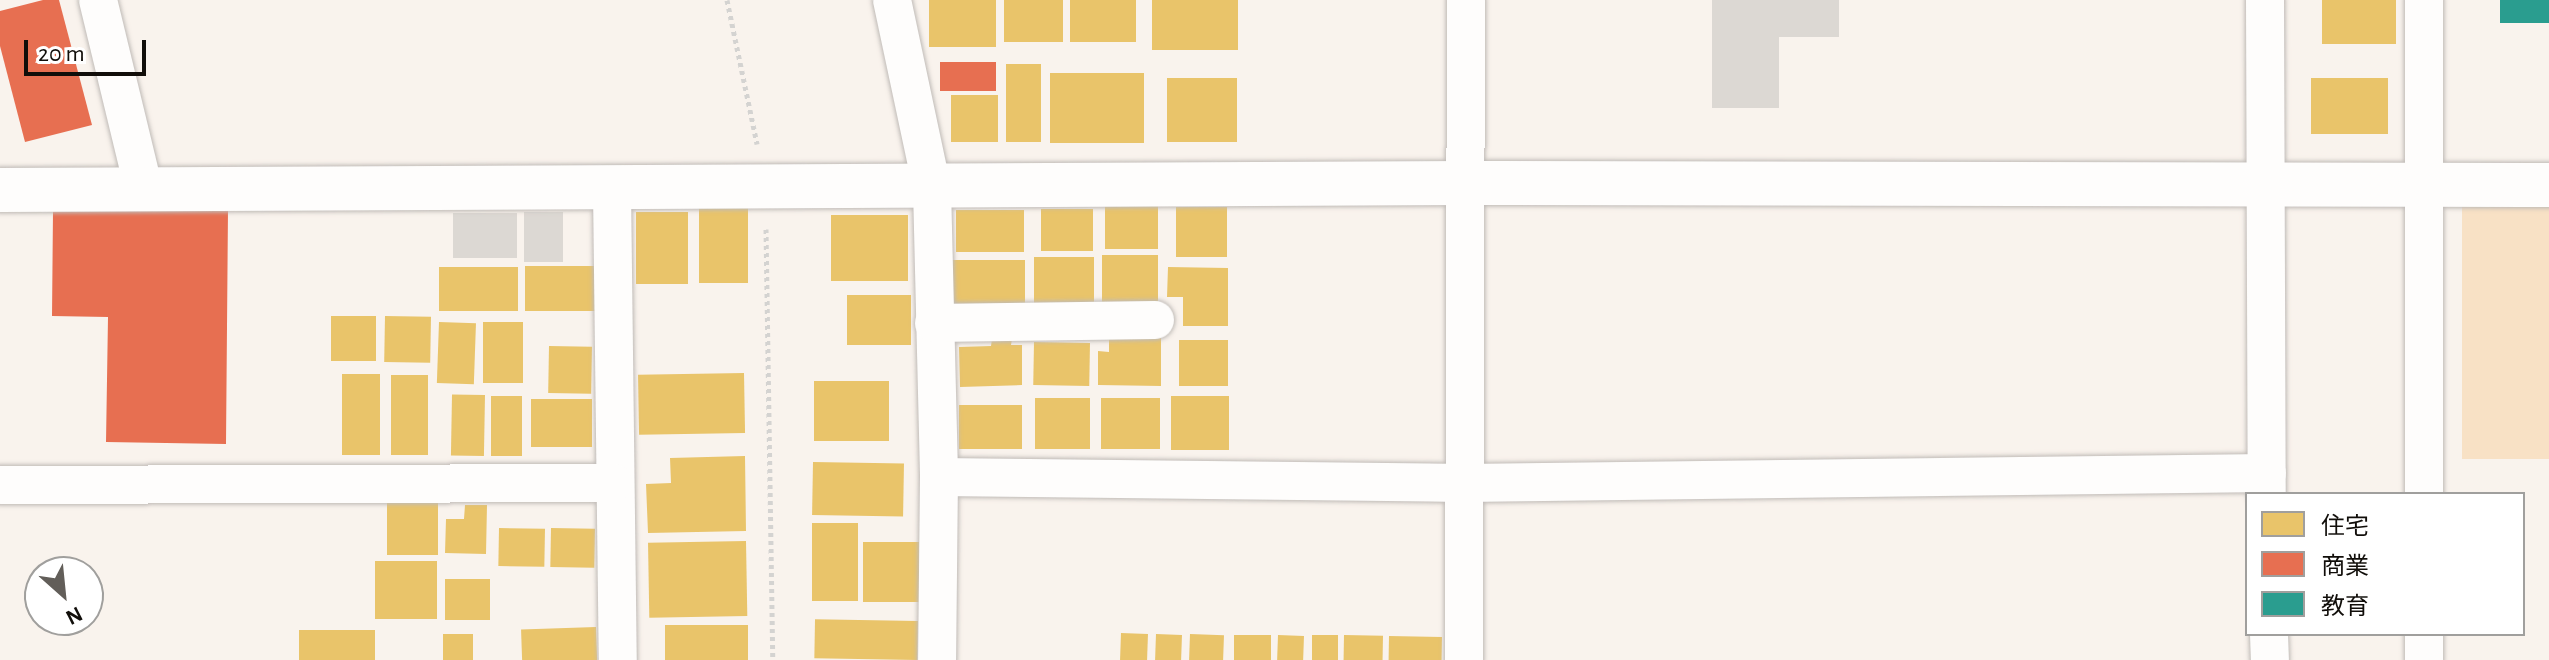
<!DOCTYPE html>
<meta charset="utf-8">
<style>
body{margin:0}
#map{position:relative;width:2549px;height:660px;overflow:hidden;background:#f9f3ed;font-family:"Alegreya Sans","Noto Sans JP",sans-serif}
div>[style]{position:absolute}
[style*='--x']{left:calc(var(--x)*1px);top:calc(var(--y)*1px);width:calc(var(--w)*1px);rotate:calc(var(--a)*1deg)}
.green>*{inset:0;background:#f8e1c5;transform-origin:0 0}
.homes>*{inset:0;background:#e9c46a;transform-origin:0 0}
.shops>*{inset:0;background:#e76f51;transform-origin:0 0}
.schools>*{inset:0;background:#2a9d8f;transform-origin:0 0}
.building>*{inset:0;background:#dcd8d3;transform-origin:0 0}
.path>*{height:5px;margin-top:-2.5px;transform-origin:0;background:repeating-linear-gradient(90deg,#d4d3d1 0 4px,transparent 0 8px)}
.roads{filter:drop-shadow(0 0 2px #c0bbb7) drop-shadow(0 0 2px #c0bbb7)}
.street>*{height:38px;margin:-19px;padding:0 19px;transform-origin:19px;border-radius:19px;background:#fefdfc}
.secondary>*{height:44px;margin:-22px;padding:0 22px;transform-origin:22px;border-radius:22px;background:#fefdfc}
span{translate:-50% -50%;white-space:nowrap;text-align:center;line-height:1.15;-webkit-text-stroke:8px #fff;paint-order:stroke}
.legend{position:absolute;left:2245px;top:492px;width:280px;height:144px;box-sizing:border-box;background:#fff;border:2px solid #a09f9d;margin:0;padding:10px 14px;list-style:none;font-size:24px;color:#110e0a}
.legend li{display:flex;align-items:center;gap:16px;height:40px}
.legend b{width:40px;border:2px solid #a09f9d}
.north{position:absolute;left:24px;top:556px;width:80px;height:80px;box-sizing:border-box;background:#fff;border:2px solid #a09f9d;border-radius:50%;rotate:153deg;font-size:22px;font-weight:700;line-height:32px;text-align:center;color:#110e0a}
.north::after{content:'';display:block;margin:auto;width:28px;height:36px;background:#625e59;clip-path:polygon(50% 0,100% 100%,50% 72%,0 100%)}
.scale{position:absolute;left:24px;top:40px;width:122px;height:36px;box-sizing:border-box;border:4px solid #110e0a;border-top:0;padding-left:10px;font-size:24px;line-height:28px;white-space:nowrap;color:#110e0a;-webkit-text-stroke:6px #fff;paint-order:stroke}
</style>
<div id="map">
<div class="green">
<div style="left:2549px;top:197px;width:262px;height:87px;rotate:90deg"></div>
</div>
<div class="homes">
<div style="left:929px;top:0;width:67px;height:47px"></div>
<div style="left:1004px;top:0;width:59px;height:42px"></div>
<div style="left:1070px;top:0;width:66px;height:42px"></div>
<div style="left:1152px;top:0;width:86px;height:50px"></div>
<div style="left:2322px;top:0;width:74px;height:44px"></div>
<div style="left:1006px;top:64px;width:35px;height:78px"></div>
<div style="left:1144px;top:73px;width:70px;height:94px;rotate:90deg"></div>
<div style="left:1167px;top:78px;width:70px;height:64px"></div>
<div style="left:2311px;top:78px;width:77px;height:56px"></div>
<div style="left:998px;top:95px;width:47px;height:47px;rotate:90deg"></div>
<div style="left:1158px;top:205px;width:44px;height:53px;rotate:90deg"></div>
<div style="left:699px;top:207px;width:49px;height:76px"></div>
<div style="left:1176px;top:207px;width:51px;height:50px"></div>
<div style="left:1041px;top:209px;width:52px;height:42px"></div>
<div style="left:956px;top:210px;width:68px;height:42px"></div>
<div style="left:636px;top:212px;width:52px;height:72px"></div>
<div style="left:831px;top:215px;width:77px;height:66px"></div>
<div style="left:1102px;top:255px;width:56px;height:49px"></div>
<div style="left:1094px;top:257px;width:47px;height:60px;rotate:90deg"></div>
<div style="left:1025px;top:260px;width:45px;height:76px;rotate:90deg"></div>
<div style="left:525px;top:266px;width:72px;height:45px"></div>
<div style="left:439px;top:267px;width:79px;height:44px"></div>
<div style="clip-path:polygon(1168px 267px,1228px 268px,1228px 326px,1183px 326px,1183px 297px,1167px 297px)"></div>
<div style="left:847px;top:295px;width:64px;height:50px"></div>
<div style="left:331px;top:316px;width:45px;height:45px"></div>
<div style="left:385px;top:316px;width:46px;height:46px;rotate:1deg"></div>
<div style="left:439px;top:322px;width:37px;height:61px;rotate:2deg"></div>
<div style="left:483px;top:322px;width:40px;height:61px"></div>
<div style="clip-path:polygon(1109px 338px,1161px 338px,1161px 386px,1098px 385px,1098px 351px,1109px 352px)"></div>
<div style="clip-path:polygon(992px 339px,1012px 339px,1011px 345px,1022px 345px,1022px 385px,960px 387px,959px 347px,991px 346px)"></div>
<div style="left:1179px;top:340px;width:49px;height:46px"></div>
<div style="left:1034px;top:342px;width:56px;height:43px;rotate:1deg"></div>
<div style="left:549px;top:346px;width:43px;height:47px;rotate:1deg"></div>
<div style="left:744px;top:373px;width:60px;height:106px;rotate:89deg"></div>
<div style="left:342px;top:374px;width:38px;height:81px"></div>
<div style="left:391px;top:375px;width:37px;height:80px"></div>
<div style="left:814px;top:381px;width:75px;height:60px"></div>
<div style="left:485px;top:395px;width:61px;height:33px;rotate:91deg"></div>
<div style="left:491px;top:396px;width:31px;height:60px"></div>
<div style="left:1171px;top:396px;width:58px;height:54px"></div>
<div style="left:1035px;top:398px;width:55px;height:51px"></div>
<div style="left:1101px;top:398px;width:59px;height:51px"></div>
<div style="left:531px;top:399px;width:61px;height:48px"></div>
<div style="left:959px;top:405px;width:63px;height:44px"></div>
<div style="clip-path:polygon(745px 456px,746px 531px,648px 533px,646px 484px,671px 483px,670px 458px)"></div>
<div style="left:813px;top:462px;width:91px;height:53px;rotate:1deg"></div>
<div style="left:387px;top:502px;width:51px;height:53px"></div>
<div style="clip-path:polygon(465px 505px,487px 505px,486px 554px,445px 553px,446px 519px,464px 519px)"></div>
<div style="left:812px;top:523px;width:46px;height:78px"></div>
<div style="left:499px;top:528px;width:46px;height:38px;rotate:1deg"></div>
<div style="left:551px;top:528px;width:44px;height:39px;rotate:1deg"></div>
<div style="left:746px;top:541px;width:75px;height:98px;rotate:89deg"></div>
<div style="left:863px;top:542px;width:56px;height:60px"></div>
<div style="left:375px;top:561px;width:62px;height:58px"></div>
<div style="left:445px;top:579px;width:45px;height:41px"></div>
<div style="left:918px;top:621px;width:39px;height:103px;rotate:91deg"></div>
<div style="left:748px;top:625px;width:35px;height:83px;rotate:90deg"></div>
<div style="left:596px;top:627px;width:33px;height:75px;rotate:88deg"></div>
<div style="left:299px;top:630px;width:76px;height:30px"></div>
<div style="left:1121px;top:633px;width:27px;height:27px;rotate:2deg"></div>
<div style="left:443px;top:634px;width:30px;height:26px"></div>
<div style="left:1156px;top:634px;width:26px;height:26px;rotate:2deg"></div>
<div style="left:1190px;top:634px;width:34px;height:26px;rotate:2deg"></div>
<div style="left:1234px;top:635px;width:37px;height:25px"></div>
<div style="left:1278px;top:635px;width:26px;height:25px;rotate:2deg"></div>
<div style="left:1312px;top:635px;width:26px;height:25px"></div>
<div style="left:1344px;top:635px;width:39px;height:25px;rotate:1deg"></div>
<div style="left:1389px;top:636px;width:53px;height:24px;rotate:1deg"></div>
</div>
<div class="shops">
<div style="clip-path:polygon(43px 0,59px 0,92px 125px,25px 142px,0 46px,0 11px)"></div>
<div style="left:940px;top:62px;width:56px;height:29px"></div>
<div style="clip-path:polygon(228px 210px,226px 444px,106px 442px,108px 317px,52px 316px,53px 211px)"></div>
</div>
<div class="schools">
<div style="left:2500px;top:0;width:49px;height:23px"></div>
</div>
<div class="building">
<div style="clip-path:polygon(1712px 0,1839px 0,1839px 37px,1779px 37px,1779px 108px,1712px 108px)"></div>
<div style="left:524px;top:212px;width:39px;height:50px"></div>
<div style="left:453px;top:213px;width:64px;height:45px"></div>
</div>
<div class="path">
<div style="--x:727;--y:0;--w:147;--a:78.2"></div>
<div style="--x:766;--y:229;--w:431;--a:89.1"></div>
</div>
<div class="roads">
<div class="street">
<div style="--x:98;--y:0;--w:195;--a:76.4"></div>
<div style="--x:892;--y:0;--w:192;--a:78"></div>
<div style="--x:932;--y:188;--w:289;--a:88.6"></div>
<div style="--x:939;--y:477;--w:183;--a:90.6"></div>
<div style="--x:2265;--y:0;--w:494;--a:89.8"></div>
<div style="--x:612;--y:189;--w:471;--a:89.3"></div>
<div style="--x:934;--y:323;--w:221;--a:-0.8"></div>
<div style="--x:939;--y:477;--w:525;--a:0.65"></div>
<div style="--x:1464;--y:483;--w:803;--a:-0.71"></div>
<div style="--x:0;--y:485;--w:613;--a:-0.19"></div>
<div style="--x:2424;--y:494;--w:494;--a:-90"></div>
<div style="--x:2269;--y:634;--w:26;--a:88"></div>
<div style="--x:2424;--y:634;--w:26;--a:90"></div>
<div style="--x:1464;--y:660;--w:660;--a:-89.83"></div>
</div>
<div class="secondary">
<div style="--x:0;--y:190;--w:1465;--a:-0.27"></div>
<div style="--x:1465;--y:183;--w:1084;--a:0.11"></div>
</div>
</div>
<ul class="legend">
<li><b style="height:22px;background:#e9c46a"></b>住宅</li>
<li><b style="height:22px;background:#e76f51"></b>商業</li>
<li><b style="height:22px;background:#2a9d8f"></b>教育</li>
</ul>
<div class="north">N</div>
<div class="scale">20 m</div>
</div>
